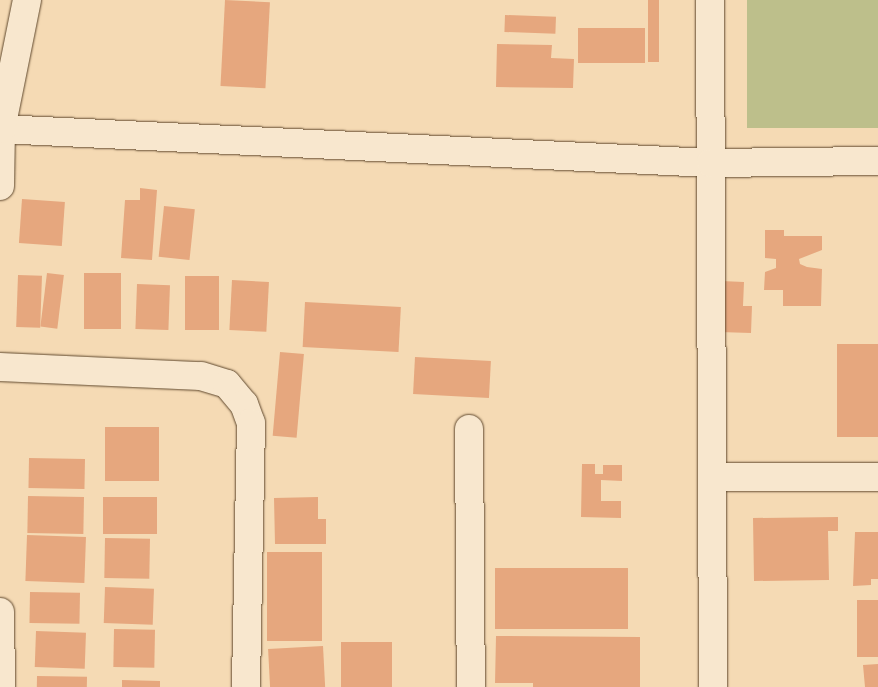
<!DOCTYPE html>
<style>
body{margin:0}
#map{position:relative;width:878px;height:687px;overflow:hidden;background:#f5dab4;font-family:Alegreya,serif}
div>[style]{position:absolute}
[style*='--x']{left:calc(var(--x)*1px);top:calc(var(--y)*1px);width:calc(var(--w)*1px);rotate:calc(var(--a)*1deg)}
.green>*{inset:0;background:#bdbf8b;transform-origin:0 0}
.building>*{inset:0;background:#e6a77e;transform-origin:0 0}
.roads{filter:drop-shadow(0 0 1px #60492e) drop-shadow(0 0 1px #60492e)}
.minor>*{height:28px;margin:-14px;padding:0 14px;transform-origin:14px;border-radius:14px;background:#f8e7ce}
.tertiary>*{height:28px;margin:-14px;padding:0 14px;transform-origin:14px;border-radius:14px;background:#f8e7ce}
span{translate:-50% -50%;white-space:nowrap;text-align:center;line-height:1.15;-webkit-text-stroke:5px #f8e7ce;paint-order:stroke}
</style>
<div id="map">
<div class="green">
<div style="left:747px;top:0;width:131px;height:128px"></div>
</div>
<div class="building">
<div style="left:225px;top:0;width:45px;height:86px;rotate:3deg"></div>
<div style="left:648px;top:0;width:11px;height:62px"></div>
<div style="left:505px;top:15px;width:51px;height:17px;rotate:2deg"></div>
<div style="left:578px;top:28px;width:67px;height:35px"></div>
<div style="clip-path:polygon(497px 44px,552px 45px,551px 58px,574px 59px,573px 88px,496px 87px)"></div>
<div style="clip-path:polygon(140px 188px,157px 190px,152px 260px,121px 258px,125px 200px,140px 200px)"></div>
<div style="left:22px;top:199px;width:43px;height:44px;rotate:4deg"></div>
<div style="left:164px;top:206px;width:31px;height:51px;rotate:6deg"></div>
<div style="clip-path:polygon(765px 230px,784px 230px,784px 236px,822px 236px,822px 250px,799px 259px,800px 264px,807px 267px,822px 269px,821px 306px,783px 306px,783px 290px,764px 290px,765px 272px,776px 268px,776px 259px,765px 258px)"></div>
<div style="left:47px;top:273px;width:17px;height:54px;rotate:7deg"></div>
<div style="left:84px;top:273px;width:37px;height:56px"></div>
<div style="left:18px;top:275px;width:24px;height:52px;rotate:2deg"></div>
<div style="left:185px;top:276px;width:34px;height:54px"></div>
<div style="left:232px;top:280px;width:37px;height:50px;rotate:3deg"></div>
<div style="clip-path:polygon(721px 281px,744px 282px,743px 306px,752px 306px,751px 333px,719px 332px)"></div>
<div style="left:137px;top:284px;width:33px;height:45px;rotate:2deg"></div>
<div style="left:305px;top:302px;width:96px;height:45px;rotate:3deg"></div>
<div style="left:878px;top:344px;width:93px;height:41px;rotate:90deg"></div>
<div style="left:280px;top:352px;width:24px;height:84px;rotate:5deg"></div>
<div style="left:415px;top:357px;width:76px;height:37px;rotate:3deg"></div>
<div style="left:159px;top:427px;width:54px;height:54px;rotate:90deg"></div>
<div style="left:29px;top:458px;width:56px;height:30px;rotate:1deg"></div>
<div style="clip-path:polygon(582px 464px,595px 464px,595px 474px,603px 474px,603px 465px,622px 465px,622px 481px,601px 480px,601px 501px,621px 501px,621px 518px,581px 517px)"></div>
<div style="left:28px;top:496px;width:56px;height:37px;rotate:1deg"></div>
<div style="left:103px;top:497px;width:54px;height:37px"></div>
<div style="clip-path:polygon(318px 497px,318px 519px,326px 519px,326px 544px,275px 544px,274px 498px)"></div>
<div style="clip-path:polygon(838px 517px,838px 531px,828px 531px,829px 580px,754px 581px,753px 518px)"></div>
<div style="clip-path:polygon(855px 532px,878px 532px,878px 579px,871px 579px,871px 585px,853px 586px)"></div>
<div style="left:27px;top:535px;width:59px;height:46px;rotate:2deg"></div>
<div style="left:105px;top:538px;width:45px;height:40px;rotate:1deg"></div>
<div style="left:267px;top:552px;width:55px;height:89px"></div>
<div style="left:495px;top:568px;width:133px;height:61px"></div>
<div style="left:105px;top:587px;width:49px;height:36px;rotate:2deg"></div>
<div style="left:30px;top:592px;width:50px;height:31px;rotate:1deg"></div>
<div style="left:857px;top:600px;width:21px;height:57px"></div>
<div style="left:114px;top:629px;width:41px;height:38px;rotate:1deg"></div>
<div style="left:36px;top:631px;width:50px;height:36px;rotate:2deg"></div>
<div style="clip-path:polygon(496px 636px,640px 637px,640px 687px,533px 687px,533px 683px,495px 683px)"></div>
<div style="left:341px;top:642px;width:51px;height:45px"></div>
<div style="left:323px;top:646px;width:41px;height:55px;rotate:87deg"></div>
<div style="clip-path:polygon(878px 664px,878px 687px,865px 687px,863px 665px)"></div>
<div style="left:37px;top:676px;width:50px;height:11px;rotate:1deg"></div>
<div style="clip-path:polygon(122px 680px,160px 681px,160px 687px,122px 687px)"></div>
</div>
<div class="roads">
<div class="minor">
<div style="--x:0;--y:129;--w:712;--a:2.74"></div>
<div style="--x:0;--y:186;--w:57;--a:-89"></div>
<div style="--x:1;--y:129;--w:132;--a:-78.6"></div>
<div style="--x:0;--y:367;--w:201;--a:2.6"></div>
<div style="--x:201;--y:376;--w:27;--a:17"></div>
<div style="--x:227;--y:384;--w:26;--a:50"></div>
<div style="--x:244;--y:404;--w:20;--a:70"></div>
<div style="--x:251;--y:423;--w:264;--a:91.1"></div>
<div style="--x:469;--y:429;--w:258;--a:89.6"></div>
<div style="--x:712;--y:477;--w:166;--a:0"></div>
<div style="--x:0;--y:612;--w:75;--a:89.2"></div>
</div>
<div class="tertiary">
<div style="--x:710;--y:0;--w:687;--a:89.75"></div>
<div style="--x:711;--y:163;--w:167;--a:-0.7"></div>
</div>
</div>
</div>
